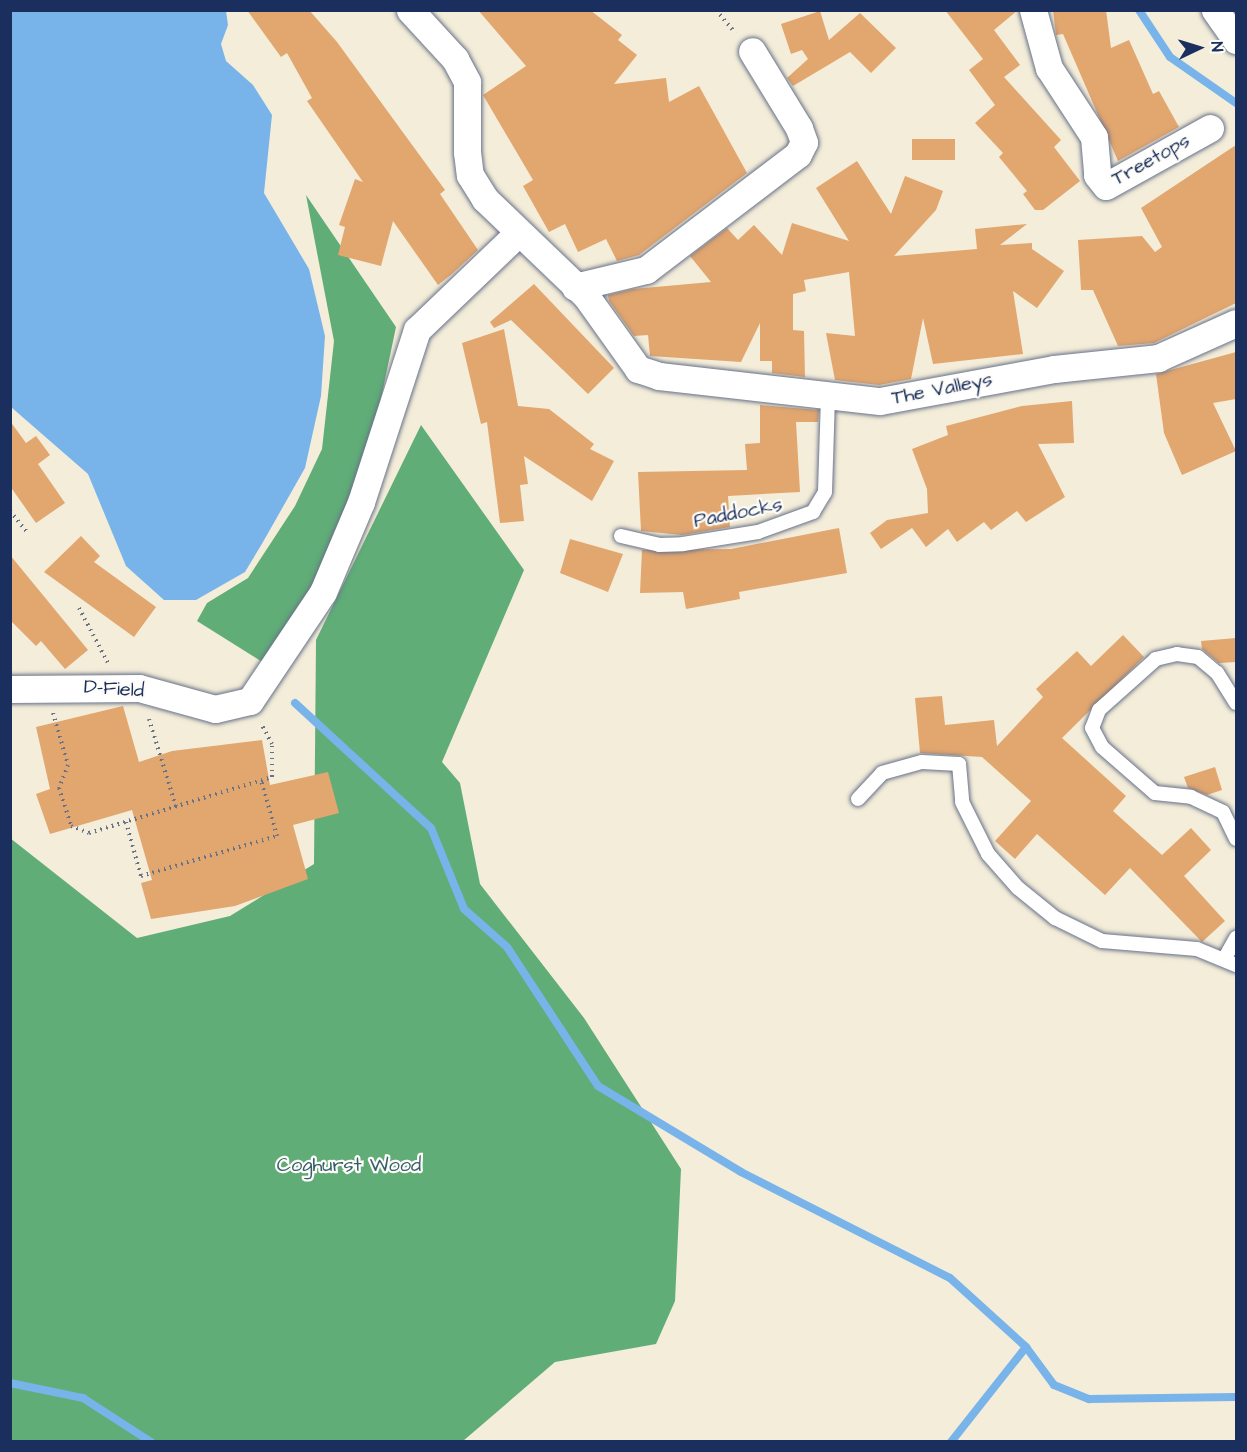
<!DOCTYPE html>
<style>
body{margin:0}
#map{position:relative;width:1247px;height:1452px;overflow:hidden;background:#f4edd9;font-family:"Architects Daughter",sans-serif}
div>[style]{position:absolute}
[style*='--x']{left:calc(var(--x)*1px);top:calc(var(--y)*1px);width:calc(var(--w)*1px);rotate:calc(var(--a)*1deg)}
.forest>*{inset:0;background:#60ad77}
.water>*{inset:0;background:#78b4ea}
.stream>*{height:8px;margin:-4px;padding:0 4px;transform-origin:4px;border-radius:4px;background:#78b4ea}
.building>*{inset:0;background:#e2a66f;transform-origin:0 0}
.path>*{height:4px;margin-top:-2px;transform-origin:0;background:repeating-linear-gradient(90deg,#677289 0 1.5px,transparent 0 6px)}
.roads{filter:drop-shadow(0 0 2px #677289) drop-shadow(0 0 2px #677289)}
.lane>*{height:14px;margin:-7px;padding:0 7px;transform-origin:7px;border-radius:7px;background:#fff}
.street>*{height:27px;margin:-13.5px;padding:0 13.5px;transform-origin:13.5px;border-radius:13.5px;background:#fff}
span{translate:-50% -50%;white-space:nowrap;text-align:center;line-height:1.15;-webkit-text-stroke:4.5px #fdfcf7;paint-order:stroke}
.street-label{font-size:20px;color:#1b2f5e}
.park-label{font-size:20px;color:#365d6c}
.frame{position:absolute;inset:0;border:12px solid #1b2f5e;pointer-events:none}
.north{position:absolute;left:1169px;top:18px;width:60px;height:60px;-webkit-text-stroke:4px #fdfcf7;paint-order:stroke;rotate:86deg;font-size:16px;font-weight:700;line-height:24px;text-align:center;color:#1b2f5e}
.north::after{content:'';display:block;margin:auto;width:21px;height:27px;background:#1b2f5e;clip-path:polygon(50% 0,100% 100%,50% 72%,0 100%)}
</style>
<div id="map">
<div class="forest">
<div style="clip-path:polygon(306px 195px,396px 327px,353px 532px,264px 663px,197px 621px,207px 603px,248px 578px,295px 506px,322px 449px,334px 341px)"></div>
<div style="clip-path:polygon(421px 425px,524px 570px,442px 762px,460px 783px,480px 884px,584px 1018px,681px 1169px,675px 1301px,656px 1344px,555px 1362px,463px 1441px,11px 1441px,10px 838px,137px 938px,230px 916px,314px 864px,316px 640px)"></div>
</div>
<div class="water">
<div style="clip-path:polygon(10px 11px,226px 11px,228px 25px,221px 44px,226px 61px,253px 85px,272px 115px,264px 193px,309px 269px,325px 336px,321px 396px,305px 468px,263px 542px,245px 572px,196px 600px,164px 600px,126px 566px,88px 474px,11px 407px)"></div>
</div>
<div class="stream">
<div style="--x:1139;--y:10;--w:56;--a:56.6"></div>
<div style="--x:1170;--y:57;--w:80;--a:34.9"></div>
<div style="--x:295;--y:703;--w:185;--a:42.6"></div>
<div style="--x:431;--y:828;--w:87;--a:67.8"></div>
<div style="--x:464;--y:909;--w:57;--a:41.5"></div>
<div style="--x:507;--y:947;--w:166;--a:56.8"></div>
<div style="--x:598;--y:1086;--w:167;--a:31"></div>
<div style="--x:741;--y:1172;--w:234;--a:26.9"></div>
<div style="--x:950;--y:1278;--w:103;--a:42.2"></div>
<div style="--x:1026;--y:1347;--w:47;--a:53.6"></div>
<div style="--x:1054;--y:1385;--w:38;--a:22"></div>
<div style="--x:1089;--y:1399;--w:147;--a:-0.8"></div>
<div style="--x:10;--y:1383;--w:75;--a:11.6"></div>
<div style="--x:83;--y:1398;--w:81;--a:32.9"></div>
<div style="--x:951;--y:1442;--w:121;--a:-51.7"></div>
</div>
<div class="building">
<div style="clip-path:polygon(247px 10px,309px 10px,337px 42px,445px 190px,440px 194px,478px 250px,452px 274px,438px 285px,393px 221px,381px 266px,338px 255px,345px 227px,339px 225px,355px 179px,363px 182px,307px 101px,312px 98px,287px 53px,281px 57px)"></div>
<div style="clip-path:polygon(478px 10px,590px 10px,622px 35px,618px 40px,637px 55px,614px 84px,666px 78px,669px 102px,699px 86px,747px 173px,639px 255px,617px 261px,606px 239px,578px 252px,565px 224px,549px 232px,523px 186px,533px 180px,483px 95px,526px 66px)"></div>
<div style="clip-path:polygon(945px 10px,1018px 10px,994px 30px,1020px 65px,1004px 77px,1061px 140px,1054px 147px,1080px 181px,1043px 210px,1035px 210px,1023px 194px,1027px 191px,999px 157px,1003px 153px,975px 123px,995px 105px,969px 70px,983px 59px)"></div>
<div style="clip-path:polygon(1053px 10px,1106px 10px,1111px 48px,1129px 40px,1153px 94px,1159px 91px,1179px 127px,1118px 161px,1063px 34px,1056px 35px)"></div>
<div style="clip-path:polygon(820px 11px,829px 40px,860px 13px,896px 48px,871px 73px,850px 52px,793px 86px,787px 78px,808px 59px,802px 50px,791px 54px,781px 24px)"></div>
<div style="left:912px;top:139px;width:43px;height:21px"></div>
<div style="clip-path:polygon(1236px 145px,1236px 303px,1154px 343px,1118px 346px,1093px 290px,1081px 290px,1078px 240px,1142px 236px,1155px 252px,1162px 247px,1141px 208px)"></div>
<div style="clip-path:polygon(857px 161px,891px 214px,905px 176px,943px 191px,936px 210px,894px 256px,977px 249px,975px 229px,1027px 224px,1000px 245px,1032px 243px,1032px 249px,1064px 271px,1037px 308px,1013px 291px,1023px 354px,933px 364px,923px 318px,911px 379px,879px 385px,835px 380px,826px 333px,855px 336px,849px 272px,804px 280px,806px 291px,793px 294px,793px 330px,804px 331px,805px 377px,772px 373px,772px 361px,760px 361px,760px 323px,741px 362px,650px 356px,648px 335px,634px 336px,609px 301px,608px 295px,633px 289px,711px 282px,690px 256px,727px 228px,738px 240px,754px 225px,782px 255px,792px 223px,849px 241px,816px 188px)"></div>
<div style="clip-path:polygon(534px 284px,614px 368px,588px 394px,511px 320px,494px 328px,490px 322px)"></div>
<div style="clip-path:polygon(504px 329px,518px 406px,549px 409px,594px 444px,590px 449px,614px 461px,592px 501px,524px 456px,528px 484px,520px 485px,524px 521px,500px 523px,487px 422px,481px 424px,462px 343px)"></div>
<div style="clip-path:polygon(1236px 352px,1236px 399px,1213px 403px,1236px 451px,1182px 475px,1164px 433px,1156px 374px)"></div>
<div style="clip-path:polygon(1072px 401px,1074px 443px,1038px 444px,1065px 497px,1026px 522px,1017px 511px,991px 530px,984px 522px,957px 542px,948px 529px,926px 547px,912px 528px,881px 549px,870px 533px,887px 520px,928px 513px,927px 489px,912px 449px,948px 435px,946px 426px,1022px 406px)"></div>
<div style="clip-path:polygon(760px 405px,819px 410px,818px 422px,796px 422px,800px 492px,728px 496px,730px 527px,682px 535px,641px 531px,638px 472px,747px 470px,745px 444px,760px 443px)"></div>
<div style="clip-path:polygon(10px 421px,26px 443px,36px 436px,50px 455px,38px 464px,65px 503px,36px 523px,10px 486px)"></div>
<div style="clip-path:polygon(839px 528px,847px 573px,739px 592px,740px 599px,686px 609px,683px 592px,640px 593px,642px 550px,731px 549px)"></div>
<div style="clip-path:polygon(81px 536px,100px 556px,94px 562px,156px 607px,134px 637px,44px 572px)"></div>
<div style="clip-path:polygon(570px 539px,623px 554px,608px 592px,560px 573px)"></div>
<div style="clip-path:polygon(10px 555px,88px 650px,65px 669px,41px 641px,36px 646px,10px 620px)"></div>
<div style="clip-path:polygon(1123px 635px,1144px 657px,1062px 738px,1126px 796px,1113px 811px,1162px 855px,1191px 828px,1211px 850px,1184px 876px,1225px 921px,1202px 942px,1130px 868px,1105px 895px,1037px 834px,1015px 859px,995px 841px,1031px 801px,982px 757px,920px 753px,915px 698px,942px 696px,945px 725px,994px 720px,997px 746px,1043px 697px,1036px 689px,1077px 651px,1091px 666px)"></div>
<div style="clip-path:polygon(1236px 638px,1236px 662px,1219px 663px,1202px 649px,1201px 641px)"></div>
<div style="clip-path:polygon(123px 706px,139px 762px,172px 751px,262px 740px,270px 785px,328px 772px,339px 813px,293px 825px,308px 879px,235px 906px,151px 919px,141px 883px,152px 880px,132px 810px,50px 834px,36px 794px,50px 789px,36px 727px)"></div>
<div style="clip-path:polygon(1215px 767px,1222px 790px,1207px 795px,1188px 788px,1184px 777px)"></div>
</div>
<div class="path">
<div style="--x:716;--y:10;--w:30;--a:50"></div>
<div style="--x:10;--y:511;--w:27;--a:51"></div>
<div style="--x:79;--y:608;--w:62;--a:62.2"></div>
<div style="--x:53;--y:713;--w:54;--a:73.9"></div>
<div style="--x:68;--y:765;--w:25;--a:111"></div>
<div style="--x:59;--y:788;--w:40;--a:72"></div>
<div style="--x:71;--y:826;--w:19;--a:21"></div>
<div style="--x:89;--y:833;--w:191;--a:-17"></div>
<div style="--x:272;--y:777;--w:33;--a:-90"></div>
<div style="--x:272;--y:744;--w:24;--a:-118"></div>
<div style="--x:149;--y:719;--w:92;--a:72.9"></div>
<div style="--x:126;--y:822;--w:56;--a:74.5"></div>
<div style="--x:141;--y:876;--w:142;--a:-16.4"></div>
<div style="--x:277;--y:836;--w:58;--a:-105.9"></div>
</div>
<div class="roads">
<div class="lane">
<div style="--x:621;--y:536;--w:39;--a:13"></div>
<div style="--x:659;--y:545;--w:24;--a:-2"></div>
<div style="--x:683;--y:544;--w:76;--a:-9.1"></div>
<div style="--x:758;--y:532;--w:59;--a:-20"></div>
<div style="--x:813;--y:512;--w:23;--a:-59"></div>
<div style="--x:825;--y:492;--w:97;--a:-88.2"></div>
<div style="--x:1236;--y:703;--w:36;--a:-122"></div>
<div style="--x:1217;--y:673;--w:25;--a:-140"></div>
<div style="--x:1198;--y:657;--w:21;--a:-172"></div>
<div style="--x:1177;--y:654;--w:22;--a:167"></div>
<div style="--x:1156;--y:659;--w:76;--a:138.2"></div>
<div style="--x:1099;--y:710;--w:19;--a:111"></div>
<div style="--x:1092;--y:728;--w:21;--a:62"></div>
<div style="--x:1102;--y:747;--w:70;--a:41"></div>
<div style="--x:1155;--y:793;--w:36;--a:6"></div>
<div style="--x:1191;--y:797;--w:35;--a:25"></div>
<div style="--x:1223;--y:812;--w:30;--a:64"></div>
<div style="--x:858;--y:799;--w:35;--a:-47"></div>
<div style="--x:882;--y:773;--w:41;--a:-15.4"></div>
<div style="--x:922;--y:762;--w:37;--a:3"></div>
<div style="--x:959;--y:764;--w:38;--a:85"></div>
<div style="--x:962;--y:802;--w:58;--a:63.4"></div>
<div style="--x:988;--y:854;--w:45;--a:48.6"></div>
<div style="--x:1018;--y:888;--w:48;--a:39"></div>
<div style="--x:1055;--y:918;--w:52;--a:26.1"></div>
<div style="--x:1102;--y:941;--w:95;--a:4.8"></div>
<div style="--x:1197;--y:949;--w:42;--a:22.3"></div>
<div style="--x:1226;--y:956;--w:21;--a:-61"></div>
</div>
<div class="street">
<div style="--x:410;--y:10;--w:67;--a:47.4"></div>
<div style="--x:455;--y:59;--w:26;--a:62"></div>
<div style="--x:467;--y:82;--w:70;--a:90"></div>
<div style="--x:467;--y:152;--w:23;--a:83"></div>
<div style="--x:470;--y:175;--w:28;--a:58"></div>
<div style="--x:485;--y:199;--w:140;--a:43.8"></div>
<div style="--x:586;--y:296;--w:90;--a:54.5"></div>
<div style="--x:638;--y:369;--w:22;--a:18"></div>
<div style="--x:659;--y:376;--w:222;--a:6.5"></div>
<div style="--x:880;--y:401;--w:177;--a:-10.4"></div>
<div style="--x:1054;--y:369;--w:105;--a:-6"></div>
<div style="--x:1158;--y:358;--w:85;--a:-24.2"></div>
<div style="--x:1033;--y:10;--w:60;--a:74.6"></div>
<div style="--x:1049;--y:68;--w:82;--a:56.9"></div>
<div style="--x:1094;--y:137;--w:38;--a:85"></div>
<div style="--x:1097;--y:175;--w:14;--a:51"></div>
<div style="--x:1106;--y:186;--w:119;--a:-29.1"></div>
<div style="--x:1215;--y:10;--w:37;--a:55"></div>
<div style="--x:575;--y:287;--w:73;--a:-13.5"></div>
<div style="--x:646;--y:270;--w:191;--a:-37.3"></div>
<div style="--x:798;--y:154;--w:13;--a:-63"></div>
<div style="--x:804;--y:142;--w:15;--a:-110"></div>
<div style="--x:799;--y:128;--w:90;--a:-121.4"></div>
<div style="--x:10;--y:689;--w:129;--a:-0.4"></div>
<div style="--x:139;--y:688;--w:79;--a:15.4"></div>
<div style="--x:215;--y:709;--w:36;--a:-13"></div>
<div style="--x:250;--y:701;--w:131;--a:-56.2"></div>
<div style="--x:323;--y:592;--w:98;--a:-67.1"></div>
<div style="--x:361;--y:502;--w:181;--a:-72"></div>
<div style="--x:417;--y:330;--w:140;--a:-43.8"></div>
</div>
</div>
<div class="street-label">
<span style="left:1151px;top:160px;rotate:-29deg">Treetops</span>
<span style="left:942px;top:389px;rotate:-11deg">The Valleys</span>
<span style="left:738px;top:513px;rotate:-11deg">Paddocks</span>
<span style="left:114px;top:689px;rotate:4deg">D-Field</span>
</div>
<div class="park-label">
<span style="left:349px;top:1165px">Coghurst Wood</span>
</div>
<div class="frame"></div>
<div class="north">N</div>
</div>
